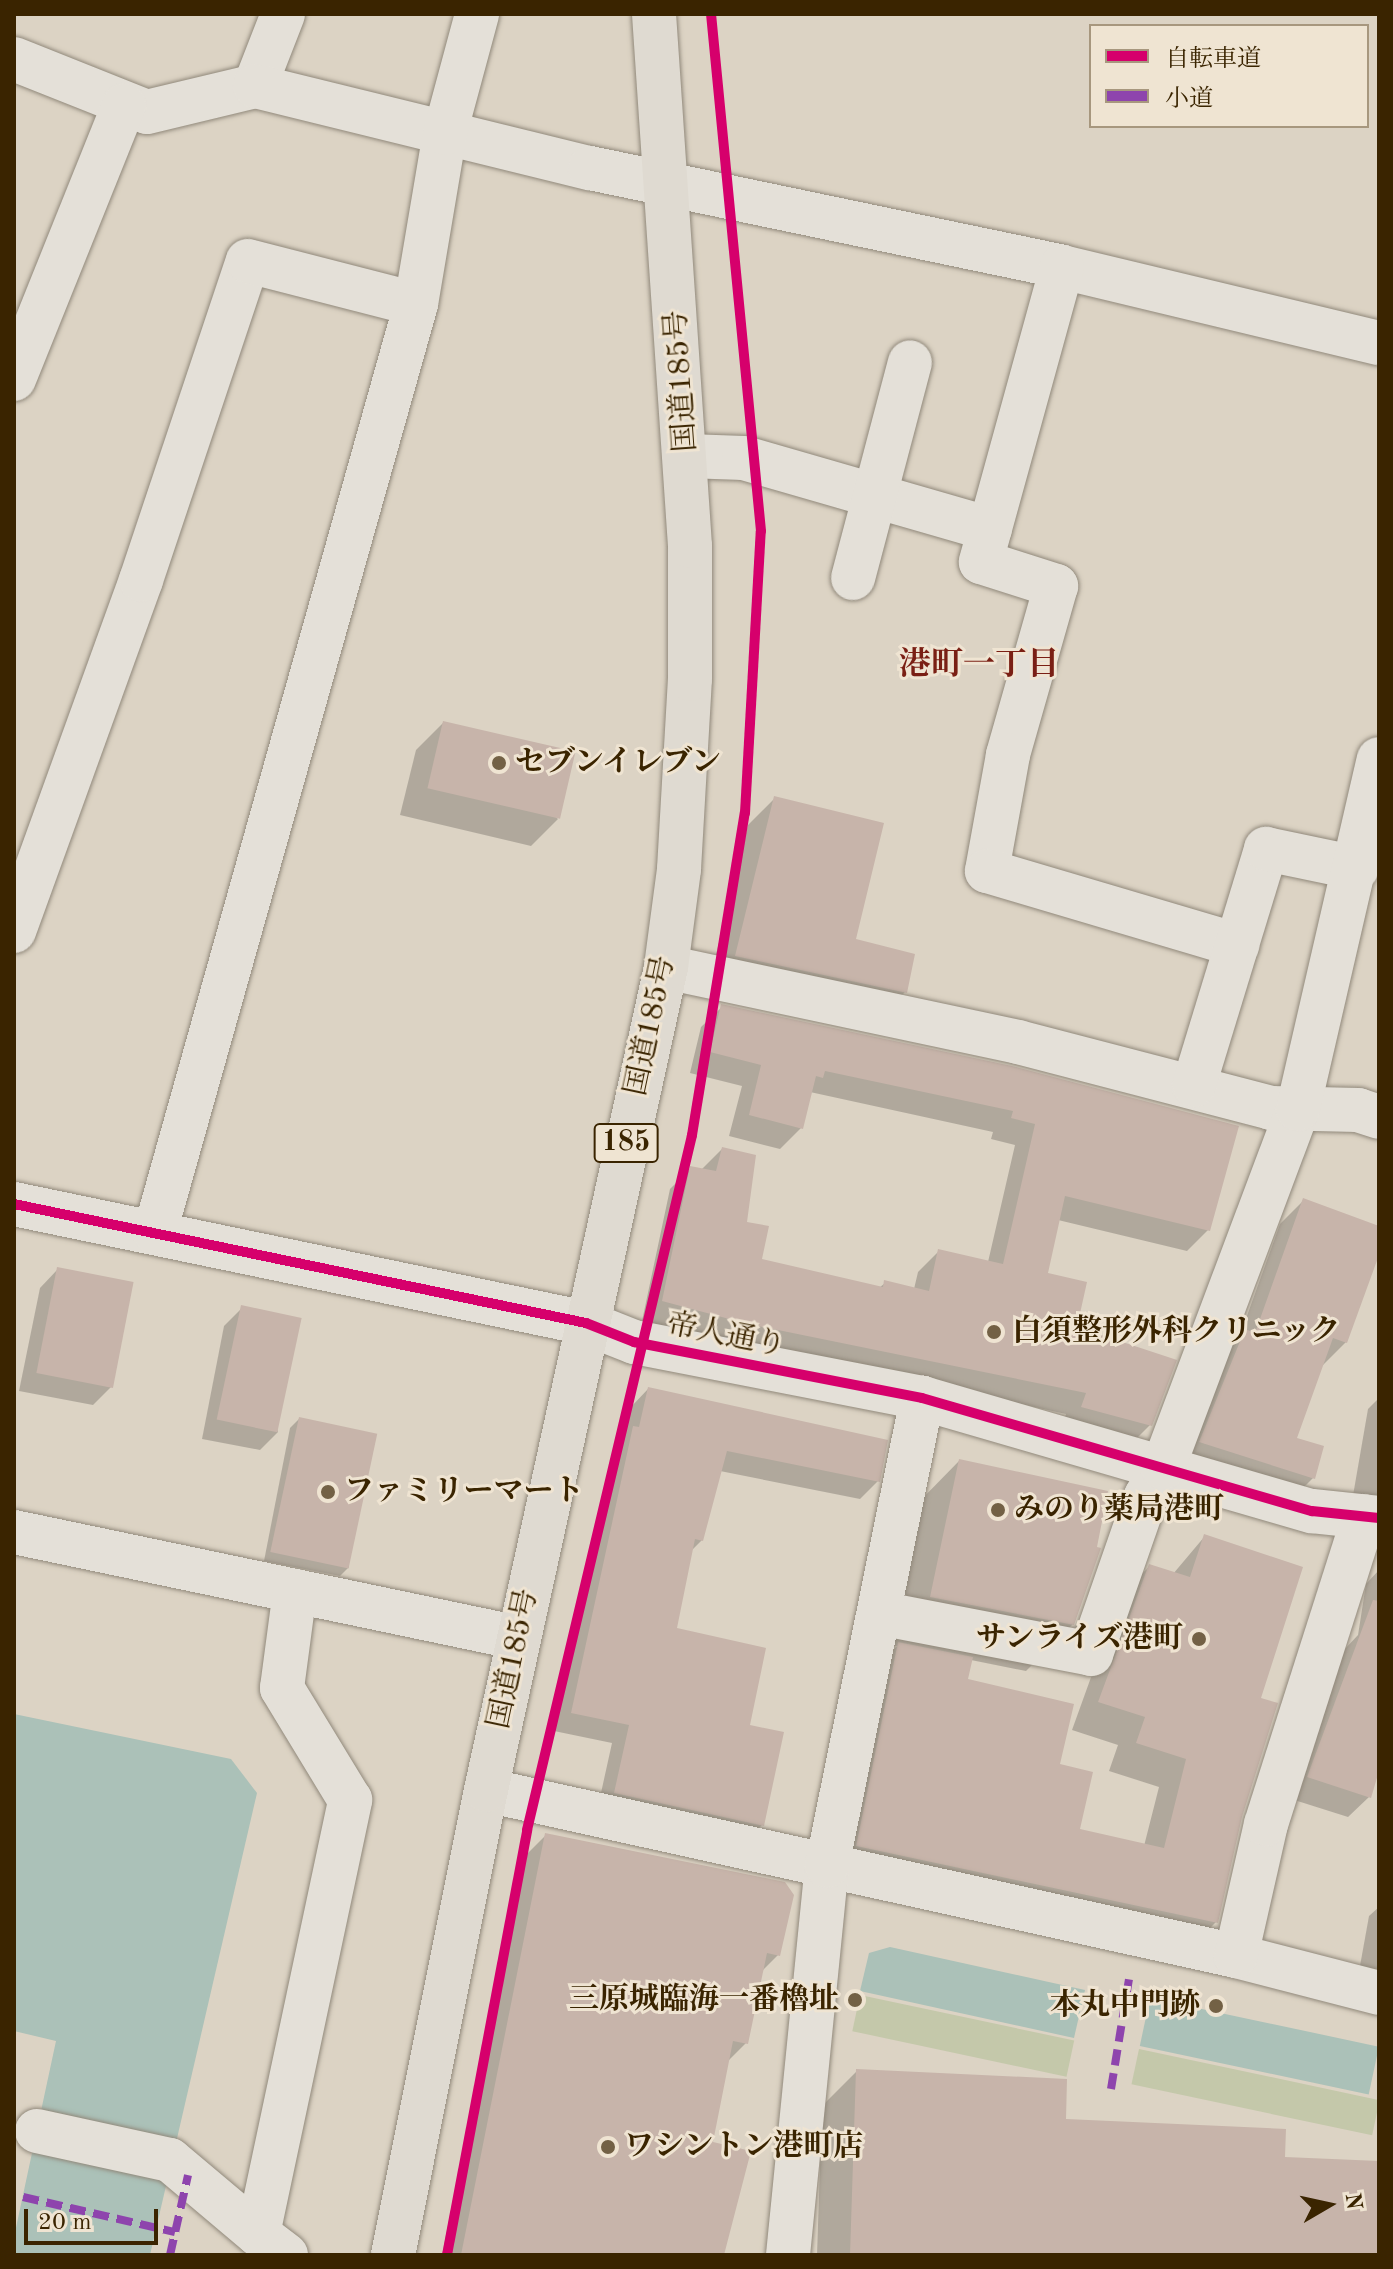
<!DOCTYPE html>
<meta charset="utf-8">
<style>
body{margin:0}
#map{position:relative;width:1393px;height:2269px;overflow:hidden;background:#dcd3c4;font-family:"Old Standard TT","Noto Serif JP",serif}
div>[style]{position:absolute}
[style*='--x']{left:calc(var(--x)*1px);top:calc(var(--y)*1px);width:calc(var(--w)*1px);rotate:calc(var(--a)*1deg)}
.green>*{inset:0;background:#c4c8aa;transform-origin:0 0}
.water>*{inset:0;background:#abc1b8;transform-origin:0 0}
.pier>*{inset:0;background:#dcd3c4}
.shadow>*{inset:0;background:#0003}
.building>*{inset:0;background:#c7b4aa;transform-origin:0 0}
.roads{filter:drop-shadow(0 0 2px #91897b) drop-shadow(0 0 2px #91897b)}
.minor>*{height:44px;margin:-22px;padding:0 22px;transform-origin:22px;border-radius:22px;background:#e4e0d8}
.highway>*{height:44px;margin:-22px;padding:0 22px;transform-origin:22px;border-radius:22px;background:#dfdad1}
.quiet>*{height:8px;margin-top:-4px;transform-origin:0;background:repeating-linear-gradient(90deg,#8e44ad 0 16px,transparent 0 24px)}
.cycleway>*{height:10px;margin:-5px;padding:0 5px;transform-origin:5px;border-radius:5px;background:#d6006c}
.dots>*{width:22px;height:22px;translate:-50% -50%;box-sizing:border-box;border:4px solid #efe4d2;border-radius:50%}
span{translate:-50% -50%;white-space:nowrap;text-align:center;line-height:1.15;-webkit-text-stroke:6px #efe4d2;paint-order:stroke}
.shield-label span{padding:2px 6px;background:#efe4d2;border:2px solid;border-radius:6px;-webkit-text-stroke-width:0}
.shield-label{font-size:28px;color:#3a2400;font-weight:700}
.street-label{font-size:30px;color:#3a2400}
.poi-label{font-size:30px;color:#3a2400;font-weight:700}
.left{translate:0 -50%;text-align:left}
.right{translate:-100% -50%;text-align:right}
.neighbourhood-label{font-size:32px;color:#7a1f14;font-weight:700}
.frame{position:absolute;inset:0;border:16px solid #3a2400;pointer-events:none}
.legend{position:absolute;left:1089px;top:24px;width:280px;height:104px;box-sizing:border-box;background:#efe4d2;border:2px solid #a7977e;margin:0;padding:10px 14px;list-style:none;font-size:24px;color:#3a2400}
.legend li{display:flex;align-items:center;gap:16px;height:40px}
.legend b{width:40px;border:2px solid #a7977e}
.north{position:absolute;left:1289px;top:2165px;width:80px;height:80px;-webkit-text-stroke:6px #efe4d2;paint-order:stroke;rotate:81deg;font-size:22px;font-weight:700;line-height:32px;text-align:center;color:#3a2400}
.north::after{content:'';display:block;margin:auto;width:28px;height:36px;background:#3a2400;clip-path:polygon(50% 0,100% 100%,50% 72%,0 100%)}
.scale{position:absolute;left:24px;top:2209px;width:134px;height:36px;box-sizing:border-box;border:4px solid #3a2400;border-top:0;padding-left:10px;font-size:24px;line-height:28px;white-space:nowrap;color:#3a2400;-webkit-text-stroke:6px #efe4d2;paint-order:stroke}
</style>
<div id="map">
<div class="green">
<div style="left:860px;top:1995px;width:219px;height:37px;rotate:12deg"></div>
<div style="left:1139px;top:2049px;width:246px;height:36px;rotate:12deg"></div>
</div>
<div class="water">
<div style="clip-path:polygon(14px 1714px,231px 1759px,257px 1793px,150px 2255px,14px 2255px)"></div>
<div style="clip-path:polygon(890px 1947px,1085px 1990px,1074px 2038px,860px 1991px,869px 1953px)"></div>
<div style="left:1150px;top:1998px;width:234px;height:49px;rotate:12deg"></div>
</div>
<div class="pier">
<div style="clip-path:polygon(14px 2031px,56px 2041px,14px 2237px)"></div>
</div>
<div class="shadow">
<div style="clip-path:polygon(443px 723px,558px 819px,531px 846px,400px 815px,416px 750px)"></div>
<div style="clip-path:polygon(775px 798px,853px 941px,905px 992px,878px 1019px,709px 983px,748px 825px)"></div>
<div style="clip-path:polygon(722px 1007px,1012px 1068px,1208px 1230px,1187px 1251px,1058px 1220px,1046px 1275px,1075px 1328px,1150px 1425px,1129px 1446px,1062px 1427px,1066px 1414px,642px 1321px,670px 1189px,691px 1168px,701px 1170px,722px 1149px,760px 1260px,879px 1288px,885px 1283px,914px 1289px,918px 1272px,939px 1251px,988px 1262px,1015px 1145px,991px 1139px,993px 1132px,810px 1092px,801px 1128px,780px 1149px,729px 1136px,742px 1086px,690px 1073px,701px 1027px)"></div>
<div style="clip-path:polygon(1304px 1200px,1379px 1228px,1379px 1249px,1346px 1342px,1321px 1367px,1295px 1440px,1313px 1478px,1289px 1502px,1177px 1466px,1221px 1356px,1239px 1338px,1280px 1224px)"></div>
<div style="clip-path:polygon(58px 1269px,111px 1387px,93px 1405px,19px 1391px,40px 1288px)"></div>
<div style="clip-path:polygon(242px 1308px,278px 1432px,260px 1450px,202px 1439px,224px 1326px)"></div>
<div style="clip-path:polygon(648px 1389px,878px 1481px,860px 1499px,720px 1471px,702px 1540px,691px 1551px,674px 1630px,747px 1727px,762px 1825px,744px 1843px,597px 1811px,612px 1743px,554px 1731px,616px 1446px,624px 1438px,630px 1408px)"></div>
<div style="clip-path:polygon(1379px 1398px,1379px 1511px,1351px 1507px,1368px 1409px)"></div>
<div style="clip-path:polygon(299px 1419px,349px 1567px,340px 1576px,264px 1561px,290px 1428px)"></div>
<div style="clip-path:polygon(959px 1461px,1073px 1624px,1026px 1671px,971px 1660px,966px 1681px,1058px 1766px,1077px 1830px,1144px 1846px,1159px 1787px,1109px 1771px,1118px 1745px,1072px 1730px,1121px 1594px,1150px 1566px,1173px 1574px,1205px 1536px,1259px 1699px,1216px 1922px,1188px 1950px,830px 1874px,871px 1672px,897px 1646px,884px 1644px,913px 1508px)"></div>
<div style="clip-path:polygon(1379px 1570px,1379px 1764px,1369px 1797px,1348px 1817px,1288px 1798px,1344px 1650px,1358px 1635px,1366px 1584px)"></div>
<div style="clip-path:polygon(546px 1835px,778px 1955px,761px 1972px,746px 2043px,727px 2062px,710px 2143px,723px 2255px,442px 2255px,521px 1860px)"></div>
<div style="clip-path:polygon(1379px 1907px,1379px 1982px,1358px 1977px,1369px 1916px)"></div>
<div style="clip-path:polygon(857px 2071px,1063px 2121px,1283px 2159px,1379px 2163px,1379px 2255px,817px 2255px,822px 2106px)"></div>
</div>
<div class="building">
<div style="left:443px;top:721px;width:136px;height:69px;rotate:13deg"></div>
<div style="clip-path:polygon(774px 796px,884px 823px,856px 939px,915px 954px,907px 993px,735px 956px)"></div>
<div style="clip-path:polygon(721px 1004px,1012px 1066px,1239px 1126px,1210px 1231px,1065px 1196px,1048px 1273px,1087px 1282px,1077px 1327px,1177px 1360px,1152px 1426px,1081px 1407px,1086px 1393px,748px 1324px,662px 1301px,690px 1166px,716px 1171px,722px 1147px,756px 1155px,747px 1222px,769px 1226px,762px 1259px,883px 1287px,884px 1280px,929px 1291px,938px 1249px,1003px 1264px,1035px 1124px,1011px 1118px,1013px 1111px,825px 1071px,823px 1078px,816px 1076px,803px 1129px,749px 1115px,761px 1065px,710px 1052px)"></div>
<div style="clip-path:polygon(1303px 1198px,1379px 1226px,1379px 1255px,1347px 1343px,1333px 1338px,1297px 1438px,1324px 1446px,1315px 1479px,1199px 1442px,1245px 1329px,1255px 1333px)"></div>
<div style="left:57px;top:1267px;width:78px;height:108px;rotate:11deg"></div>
<div style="left:241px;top:1305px;width:62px;height:117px;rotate:12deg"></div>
<div style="clip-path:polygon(648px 1387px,888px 1440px,880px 1482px,727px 1451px,703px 1541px,695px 1539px,677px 1628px,766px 1648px,750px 1725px,784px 1732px,764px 1826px,614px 1793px,629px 1725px,571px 1713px,633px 1426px,639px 1427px)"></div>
<div style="left:299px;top:1417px;width:80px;height:138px;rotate:12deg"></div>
<div style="clip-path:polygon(959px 1459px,1108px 1491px,1097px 1547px,1101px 1548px,1074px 1625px,930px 1597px)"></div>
<div style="clip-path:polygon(1204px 1534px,1303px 1567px,1261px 1698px,1278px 1703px,1242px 1817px,1218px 1923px,856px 1846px,898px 1642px,973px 1657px,968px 1679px,1074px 1704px,1060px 1764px,1093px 1772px,1080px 1829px,1164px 1848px,1186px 1759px,1136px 1743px,1145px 1717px,1098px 1702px,1149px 1564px,1190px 1577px)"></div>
<div style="clip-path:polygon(1373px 1600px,1379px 1601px,1379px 1771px,1371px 1798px,1307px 1777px)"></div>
<div style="clip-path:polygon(545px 1833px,785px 1882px,794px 1895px,780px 1956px,767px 1953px,748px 2044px,733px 2041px,713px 2142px,751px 2151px,724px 2255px,461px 2255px)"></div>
<div style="clip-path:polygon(856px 2069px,1067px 2079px,1066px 2119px,1286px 2129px,1285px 2157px,1379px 2161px,1379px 2255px,850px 2255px)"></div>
</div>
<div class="roads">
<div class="minor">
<div style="--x:14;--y:59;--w:143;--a:21.7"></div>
<div style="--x:147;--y:112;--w:111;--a:-13.5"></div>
<div style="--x:255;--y:86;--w:77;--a:-68.7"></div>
<div style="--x:255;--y:86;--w:345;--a:13.8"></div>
<div style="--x:590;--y:168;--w:482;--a:11.8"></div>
<div style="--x:1062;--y:267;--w:326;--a:13.5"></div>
<div style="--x:1062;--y:267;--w:306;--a:105.4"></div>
<div style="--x:981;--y:562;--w:79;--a:17.7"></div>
<div style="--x:1056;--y:586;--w:176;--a:105.9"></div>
<div style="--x:1008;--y:755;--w:118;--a:100.3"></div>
<div style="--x:987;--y:871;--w:261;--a:16.5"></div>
<div style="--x:14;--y:379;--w:295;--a:-68.1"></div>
<div style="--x:687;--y:456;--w:57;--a:2"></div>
<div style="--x:744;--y:458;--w:256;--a:16.1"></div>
<div style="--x:853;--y:578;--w:223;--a:-75.2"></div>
<div style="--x:14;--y:931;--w:373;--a:-70.1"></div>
<div style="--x:141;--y:580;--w:336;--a:-71.5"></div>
<div style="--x:248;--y:261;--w:173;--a:14.4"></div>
<div style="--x:666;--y:967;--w:360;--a:12"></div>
<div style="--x:1018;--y:1042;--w:261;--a:14.6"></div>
<div style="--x:1271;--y:1108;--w:87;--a:1.3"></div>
<div style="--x:1358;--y:1110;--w:22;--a:18"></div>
<div style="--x:1194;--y:1085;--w:247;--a:-73"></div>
<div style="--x:1266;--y:849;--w:93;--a:11.8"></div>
<div style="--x:14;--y:1204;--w:584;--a:11.75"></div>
<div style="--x:586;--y:1323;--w:52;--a:21.6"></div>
<div style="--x:634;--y:1342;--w:293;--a:11"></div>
<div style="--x:922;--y:1398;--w:406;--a:16.2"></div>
<div style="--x:1312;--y:1511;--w:67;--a:6"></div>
<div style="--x:155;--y:1232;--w:964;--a:-74.29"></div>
<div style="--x:416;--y:304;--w:173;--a:-80.4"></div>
<div style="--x:445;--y:133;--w:123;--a:-74.9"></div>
<div style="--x:14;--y:1532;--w:516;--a:11.85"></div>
<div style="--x:879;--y:1613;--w:216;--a:10.9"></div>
<div style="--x:1091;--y:1654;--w:167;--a:-70.8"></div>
<div style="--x:1146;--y:1496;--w:33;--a:-59"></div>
<div style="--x:1163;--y:1468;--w:384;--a:-69.4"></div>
<div style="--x:1298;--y:1109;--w:359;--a:-77"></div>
<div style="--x:486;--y:1790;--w:768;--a:12.48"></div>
<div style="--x:1236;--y:1956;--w:148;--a:14.5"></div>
<div style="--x:1236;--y:1956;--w:135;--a:-77.2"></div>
<div style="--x:1266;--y:1824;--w:323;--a:-72.3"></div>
<div style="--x:37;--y:2131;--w:136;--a:12.3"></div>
<div style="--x:170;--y:2160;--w:115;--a:40.1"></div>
<div style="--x:286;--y:2255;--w:35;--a:-143"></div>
<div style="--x:258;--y:2234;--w:444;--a:-78"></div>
<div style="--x:350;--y:1800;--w:131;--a:-121.3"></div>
<div style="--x:282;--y:1688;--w:98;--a:-82.4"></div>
<div style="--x:788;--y:2255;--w:391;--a:-84.3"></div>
<div style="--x:827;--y:1866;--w:478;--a:-78.5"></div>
</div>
<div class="highway">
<div style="--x:393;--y:2255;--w:474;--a:-78.7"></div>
<div style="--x:486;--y:1790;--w:842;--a:-77.66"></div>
<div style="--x:666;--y:967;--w:99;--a:-82.4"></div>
<div style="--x:679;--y:869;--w:190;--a:-86.7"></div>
<div style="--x:690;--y:679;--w:133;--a:-90"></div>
<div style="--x:690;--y:546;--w:533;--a:-93.87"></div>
</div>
</div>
<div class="quiet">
<div style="--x:1111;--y:2089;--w:111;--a:-80.7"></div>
<div style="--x:23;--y:2197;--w:156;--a:13"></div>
<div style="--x:170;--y:2255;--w:82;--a:-77.3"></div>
</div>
<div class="cycleway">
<div style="--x:14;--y:1204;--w:584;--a:11.75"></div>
<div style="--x:586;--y:1323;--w:52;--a:21.6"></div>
<div style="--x:634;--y:1342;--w:293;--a:11"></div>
<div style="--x:922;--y:1398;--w:406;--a:16.2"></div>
<div style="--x:1312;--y:1511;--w:67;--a:6"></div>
<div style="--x:447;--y:2255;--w:432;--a:-79.3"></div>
<div style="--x:527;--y:1830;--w:714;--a:-76.64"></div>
<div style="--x:692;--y:1135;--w:326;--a:-80.7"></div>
<div style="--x:745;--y:813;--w:282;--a:-86.8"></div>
<div style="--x:761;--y:531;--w:519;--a:-95.52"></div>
</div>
<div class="dots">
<div style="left:499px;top:763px;background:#736145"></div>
<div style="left:994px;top:1332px;background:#736145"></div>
<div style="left:328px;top:1492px;background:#736145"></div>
<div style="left:998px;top:1510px;background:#736145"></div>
<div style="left:1199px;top:1639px;background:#736145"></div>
<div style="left:855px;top:2000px;background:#736145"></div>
<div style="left:1216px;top:2006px;background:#736145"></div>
<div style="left:608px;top:2147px;background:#736145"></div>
</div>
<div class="shield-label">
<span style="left:626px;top:1143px">185</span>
</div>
<div class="street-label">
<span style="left:682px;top:381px;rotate:-94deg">国道185号</span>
<span style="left:651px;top:1026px;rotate:-78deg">国道185号</span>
<span style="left:726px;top:1336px;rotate:11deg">帝人通り</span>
<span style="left:514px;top:1659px;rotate:-78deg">国道185号</span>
</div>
<div class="poi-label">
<span class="left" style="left:515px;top:763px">セブンイレブン</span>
<span class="left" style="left:1012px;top:1332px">白須整形外科クリニック</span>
<span class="left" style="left:344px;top:1492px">ファミリーマート</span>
<span class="left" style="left:1014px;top:1510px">みのり薬局港町</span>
<span class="right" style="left:1183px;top:1639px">サンライズ港町</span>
<span class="right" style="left:839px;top:2000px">三原城臨海一番櫓址</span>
<span class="right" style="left:1200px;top:2006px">本丸中門跡</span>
<span class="left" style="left:624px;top:2147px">ワシントン港町店</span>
</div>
<div class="neighbourhood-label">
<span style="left:979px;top:666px">港町一丁目</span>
</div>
<div class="frame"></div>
<ul class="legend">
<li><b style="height:10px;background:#d6006c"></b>自転車道</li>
<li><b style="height:10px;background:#8e44ad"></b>小道</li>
</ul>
<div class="north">N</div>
<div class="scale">20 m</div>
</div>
